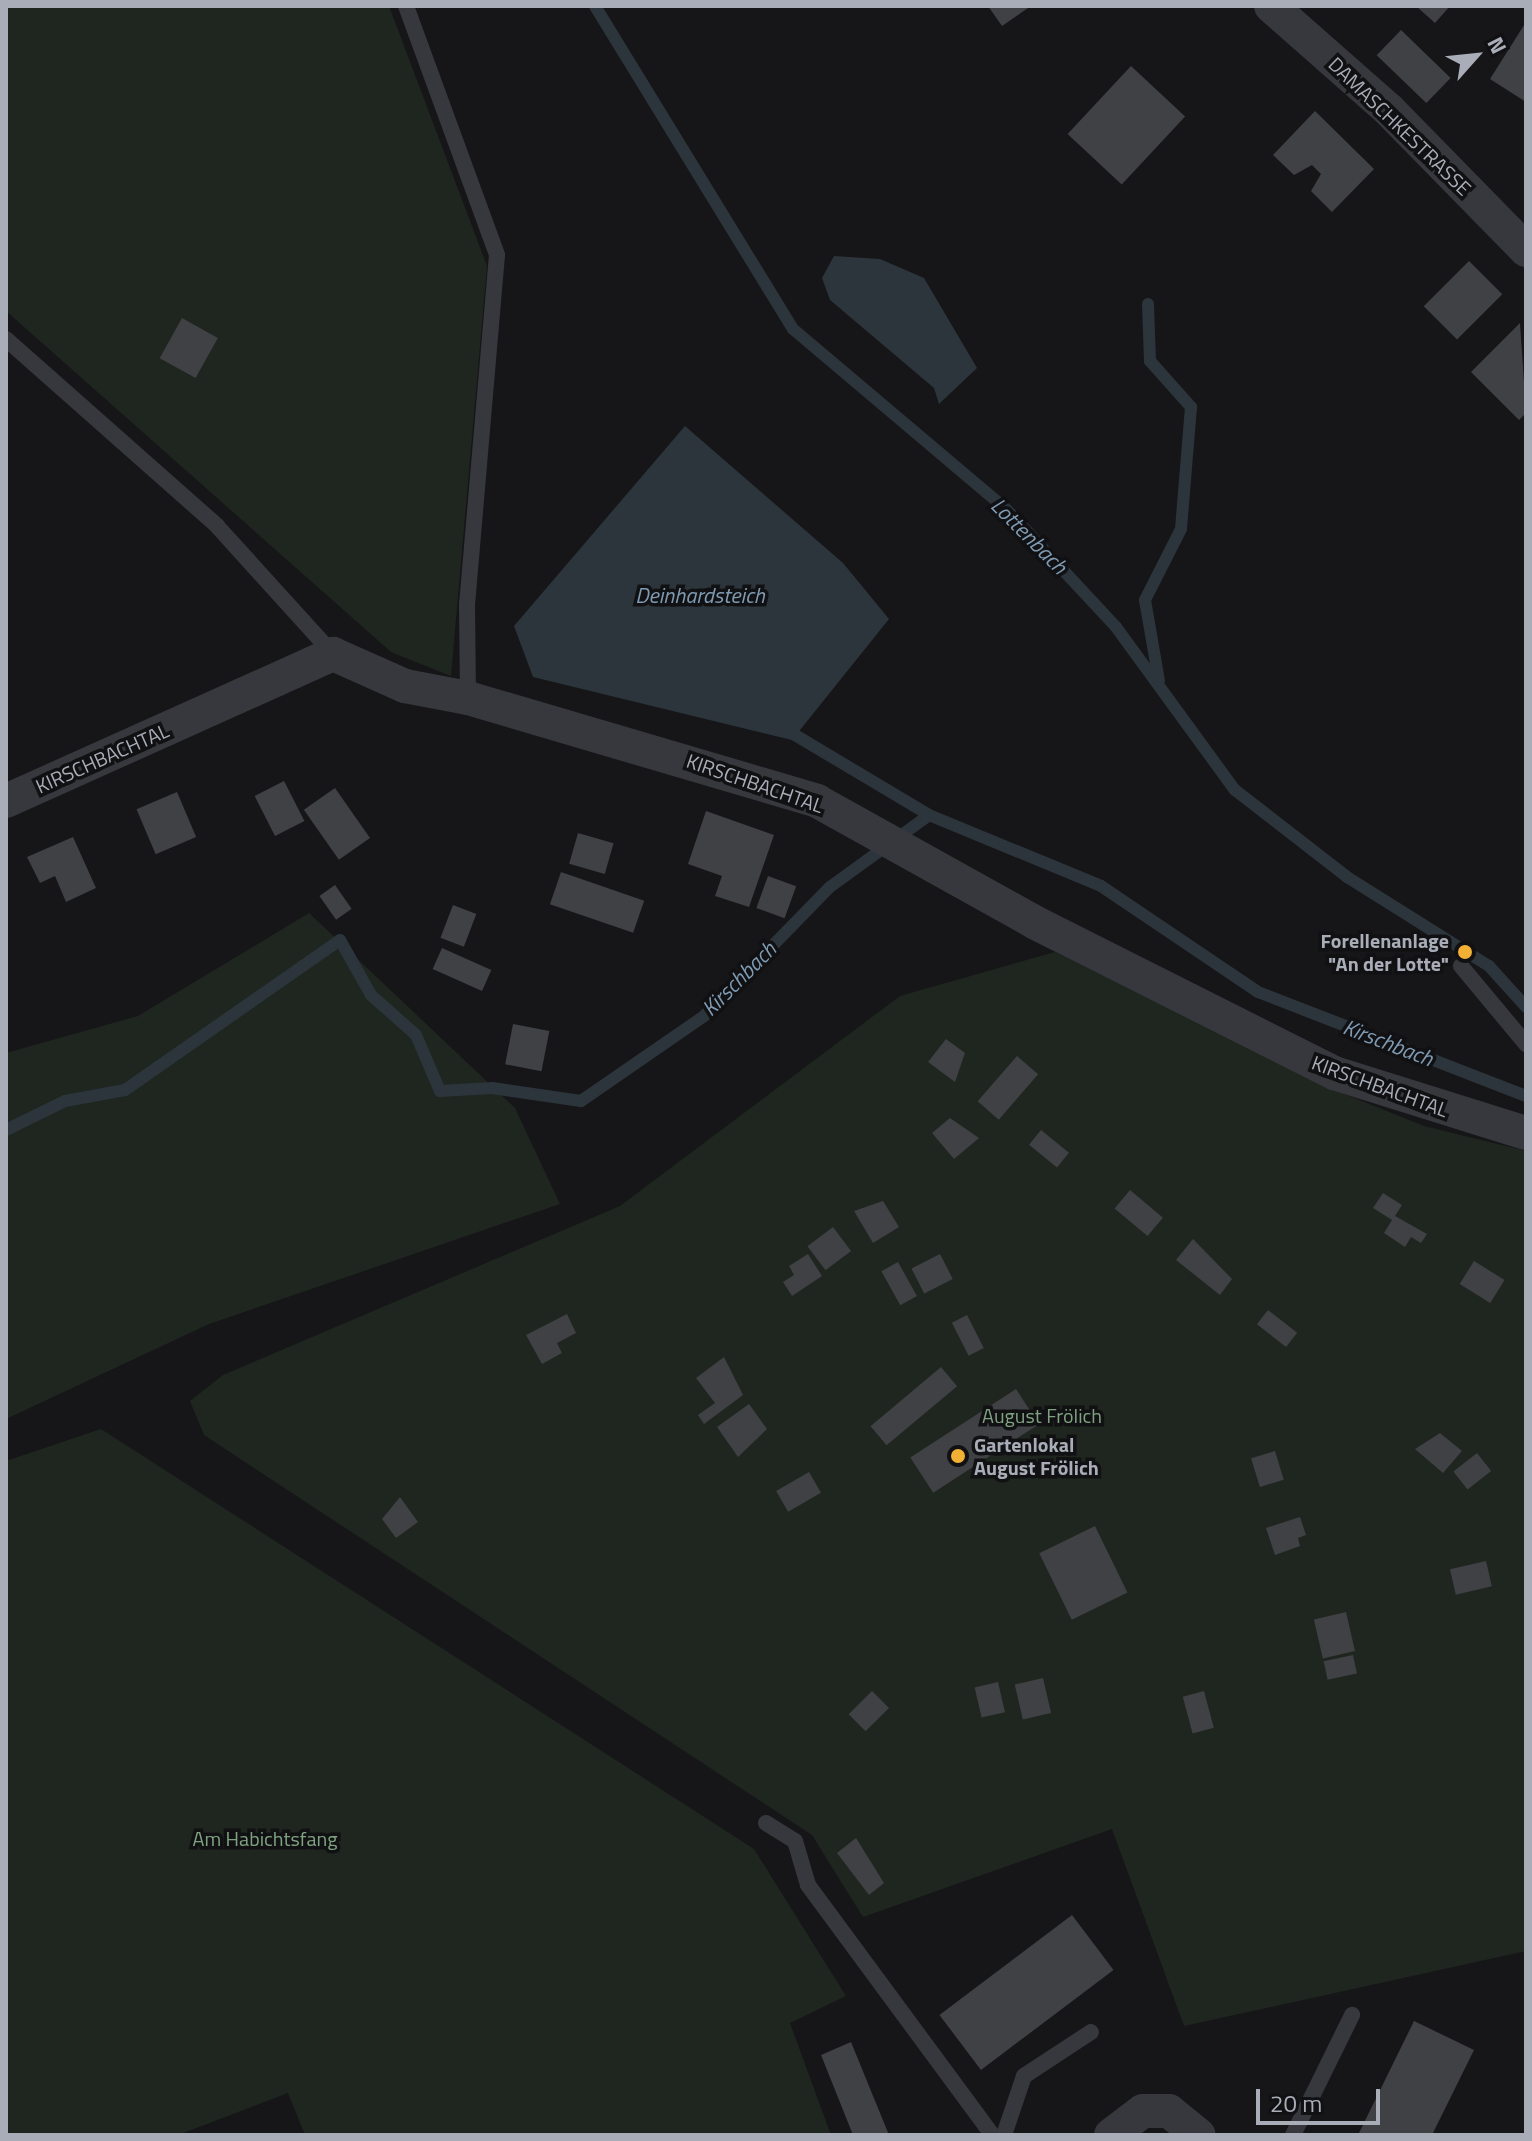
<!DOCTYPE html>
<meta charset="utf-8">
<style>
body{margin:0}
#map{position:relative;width:1532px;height:2141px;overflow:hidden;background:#161618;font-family:"Titillium Web",sans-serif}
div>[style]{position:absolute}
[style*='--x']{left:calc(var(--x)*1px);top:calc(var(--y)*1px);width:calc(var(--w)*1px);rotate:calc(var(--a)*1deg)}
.green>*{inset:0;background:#1e261f}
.water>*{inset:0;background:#2c353c}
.stream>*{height:12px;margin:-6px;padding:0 6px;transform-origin:6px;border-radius:6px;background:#2c353c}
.building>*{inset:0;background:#404145;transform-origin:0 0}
.lane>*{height:16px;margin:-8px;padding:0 8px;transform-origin:8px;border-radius:8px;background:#37383d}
.street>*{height:34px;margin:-17px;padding:0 17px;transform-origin:17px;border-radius:17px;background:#37383d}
.dots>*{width:22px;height:22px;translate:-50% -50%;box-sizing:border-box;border:4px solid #111113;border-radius:50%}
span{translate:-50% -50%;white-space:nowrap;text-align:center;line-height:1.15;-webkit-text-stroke:7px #111113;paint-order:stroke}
.street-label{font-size:20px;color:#a8adb8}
.poi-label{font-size:20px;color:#a8adb8;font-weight:700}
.right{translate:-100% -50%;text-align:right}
.left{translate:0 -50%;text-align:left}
.park-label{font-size:20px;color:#7fa381}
.water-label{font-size:22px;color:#7f9bb3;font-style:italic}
.frame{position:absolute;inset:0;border:8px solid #a8adb8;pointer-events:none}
.north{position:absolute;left:1436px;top:16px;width:80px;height:80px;-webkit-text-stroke:6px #111113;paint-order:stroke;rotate:63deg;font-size:22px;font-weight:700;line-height:32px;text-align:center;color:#a8adb8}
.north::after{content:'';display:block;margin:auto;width:28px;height:36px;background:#a8adb8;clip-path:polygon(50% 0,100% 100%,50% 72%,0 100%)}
.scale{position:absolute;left:1256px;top:2089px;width:124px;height:36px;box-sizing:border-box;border:4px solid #a8adb8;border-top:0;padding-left:10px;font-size:24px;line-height:28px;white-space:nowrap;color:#a8adb8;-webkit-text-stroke:6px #111113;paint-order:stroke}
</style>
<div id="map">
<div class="green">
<div style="clip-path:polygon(6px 6px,389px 6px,487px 266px,451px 676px,391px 652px,6px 311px)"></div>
<div style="clip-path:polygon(309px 913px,515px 1108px,560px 1204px,209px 1324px,6px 1419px,6px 1053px,138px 1016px)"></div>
<div style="clip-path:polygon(1055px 952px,1332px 1089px,1424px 1126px,1526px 1151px,1526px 1951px,1184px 2026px,1112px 1829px,863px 1917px,812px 1835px,204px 1435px,190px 1401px,223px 1375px,620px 1206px,900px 996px)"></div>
<div style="clip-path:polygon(101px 1429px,754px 1849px,846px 1996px,790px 2023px,831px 2135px,305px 2135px,288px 2093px,178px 2135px,6px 2135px,6px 1461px)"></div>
</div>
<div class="water">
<div style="clip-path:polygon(834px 256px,880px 259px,924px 278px,977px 368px,939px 404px,934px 388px,830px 300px,822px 278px)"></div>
<div style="clip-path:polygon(685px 426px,843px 563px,889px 619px,792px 740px,533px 677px,514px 626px)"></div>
</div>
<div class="stream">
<div style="--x:595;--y:6;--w:379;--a:58.5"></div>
<div style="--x:793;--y:329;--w:280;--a:40.2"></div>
<div style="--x:1007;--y:510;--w:160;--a:47"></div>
<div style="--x:1116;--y:627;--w:202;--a:53.9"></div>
<div style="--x:1235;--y:790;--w:142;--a:37.8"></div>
<div style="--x:1347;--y:877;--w:168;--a:32.1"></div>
<div style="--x:1489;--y:966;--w:55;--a:47.9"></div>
<div style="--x:1148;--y:304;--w:57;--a:88"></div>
<div style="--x:1150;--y:361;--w:62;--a:48.3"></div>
<div style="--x:1191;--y:407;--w:122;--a:94.7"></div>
<div style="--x:1181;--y:529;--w:80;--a:116.9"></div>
<div style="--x:1145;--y:600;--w:82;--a:80.2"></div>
<div style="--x:795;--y:735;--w:156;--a:30.8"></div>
<div style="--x:929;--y:815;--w:186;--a:22.4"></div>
<div style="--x:1101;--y:886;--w:189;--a:34"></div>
<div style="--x:1258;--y:992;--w:287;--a:21.2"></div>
<div style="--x:6;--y:1130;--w:66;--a:-26.2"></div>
<div style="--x:65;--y:1101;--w:61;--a:-10.4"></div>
<div style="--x:125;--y:1090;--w:262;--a:-34.9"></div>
<div style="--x:340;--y:940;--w:63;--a:60.6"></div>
<div style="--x:371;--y:995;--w:60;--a:41.6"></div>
<div style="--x:416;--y:1035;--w:61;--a:66.8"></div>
<div style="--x:440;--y:1091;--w:52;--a:-3.3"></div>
<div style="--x:492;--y:1088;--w:90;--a:8.3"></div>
<div style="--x:581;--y:1101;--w:150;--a:-34.6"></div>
<div style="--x:704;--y:1016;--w:180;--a:-45.7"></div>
<div style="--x:830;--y:887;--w:122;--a:-36"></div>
</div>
<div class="building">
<div style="clip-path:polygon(988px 6px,1031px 6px,1002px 26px)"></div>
<div style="clip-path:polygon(1416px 6px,1450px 6px,1435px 23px)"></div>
<div style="clip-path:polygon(1526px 22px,1526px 102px,1490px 79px)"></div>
<div style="left:1401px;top:30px;width:69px;height:35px;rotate:44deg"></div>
<div style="left:1131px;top:66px;width:74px;height:93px;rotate:43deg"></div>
<div style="clip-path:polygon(1315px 111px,1374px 169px,1332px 212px,1311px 191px,1321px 174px,1312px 165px,1294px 175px,1273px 155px)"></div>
<div style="left:1469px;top:261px;width:47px;height:64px;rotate:45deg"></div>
<div style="left:182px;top:318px;width:41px;height:46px;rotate:29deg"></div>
<div style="clip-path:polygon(1520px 323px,1526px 413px,1519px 420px,1471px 372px)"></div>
<div style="left:284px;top:781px;width:45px;height:33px;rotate:63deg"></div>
<div style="left:335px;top:788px;width:61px;height:38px;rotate:55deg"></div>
<div style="left:177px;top:792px;width:49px;height:44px;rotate:67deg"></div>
<div style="clip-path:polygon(706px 811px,774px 835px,749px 907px,715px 896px,722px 876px,688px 864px)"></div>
<div style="left:578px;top:833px;width:37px;height:32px;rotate:16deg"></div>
<div style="clip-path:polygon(73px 837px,96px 888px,66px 902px,55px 876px,40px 883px,27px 857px)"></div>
<div style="left:561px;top:872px;width:88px;height:34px;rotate:19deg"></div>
<div style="left:768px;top:876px;width:30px;height:34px;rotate:20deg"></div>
<div style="left:335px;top:885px;width:29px;height:19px;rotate:55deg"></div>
<div style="left:453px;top:905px;width:25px;height:35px;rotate:21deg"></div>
<div style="left:442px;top:948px;width:54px;height:23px;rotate:24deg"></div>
<div style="left:513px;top:1024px;width:37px;height:41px;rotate:11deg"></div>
<div style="clip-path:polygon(946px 1039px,965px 1053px,955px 1082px,928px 1062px)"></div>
<div style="left:1017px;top:1056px;width:28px;height:60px;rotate:41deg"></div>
<div style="clip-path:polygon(950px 1118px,979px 1138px,954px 1159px,932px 1133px)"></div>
<div style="left:1041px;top:1130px;width:36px;height:19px;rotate:39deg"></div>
<div style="left:1130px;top:1190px;width:43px;height:24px;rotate:40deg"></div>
<div style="clip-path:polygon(1383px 1193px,1402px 1205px,1395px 1216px,1427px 1234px,1421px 1243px,1411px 1237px,1405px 1247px,1384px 1233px,1392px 1220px,1373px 1208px)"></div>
<div style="clip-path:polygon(883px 1201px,899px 1227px,873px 1243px,854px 1211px)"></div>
<div style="left:833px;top:1227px;width:30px;height:32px;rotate:53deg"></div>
<div style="clip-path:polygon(1193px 1239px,1232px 1279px,1220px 1295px,1176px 1260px)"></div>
<div style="clip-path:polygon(808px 1254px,822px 1276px,792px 1296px,783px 1282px,794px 1275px,789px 1266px)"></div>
<div style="left:940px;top:1254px;width:28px;height:32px;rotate:63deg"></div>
<div style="left:1474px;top:1261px;width:36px;height:27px;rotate:32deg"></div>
<div style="left:898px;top:1262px;width:39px;height:19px;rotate:61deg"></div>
<div style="left:1268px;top:1310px;width:37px;height:18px;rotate:38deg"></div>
<div style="clip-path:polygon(567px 1314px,576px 1333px,557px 1343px,562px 1353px,542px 1364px,526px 1335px)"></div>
<div style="left:967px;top:1315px;width:37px;height:17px;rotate:63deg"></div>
<div style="clip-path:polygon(724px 1357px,743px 1395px,704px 1424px,698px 1415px,715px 1403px,696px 1378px)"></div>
<div style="left:941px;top:1367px;width:25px;height:92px;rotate:50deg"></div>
<div style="left:1016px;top:1389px;width:42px;height:126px;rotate:57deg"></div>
<div style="clip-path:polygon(749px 1404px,767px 1429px,738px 1457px,717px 1427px)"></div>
<div style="clip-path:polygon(1440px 1433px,1462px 1451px,1443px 1473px,1415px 1449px)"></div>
<div style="left:1275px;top:1451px;width:30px;height:25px;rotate:73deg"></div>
<div style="left:1477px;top:1453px;width:23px;height:30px;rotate:52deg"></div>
<div style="left:809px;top:1472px;width:24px;height:38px;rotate:60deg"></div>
<div style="clip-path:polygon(400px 1497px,418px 1522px,396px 1538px,382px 1519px)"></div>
<div style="clip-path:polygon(1300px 1517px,1306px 1535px,1298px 1538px,1300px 1546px,1275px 1555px,1266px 1528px)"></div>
<div style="left:1095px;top:1526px;width:74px;height:62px;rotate:64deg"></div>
<div style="left:1486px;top:1561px;width:26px;height:37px;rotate:77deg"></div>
<div style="left:1346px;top:1612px;width:40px;height:33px;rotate:77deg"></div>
<div style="left:1353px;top:1655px;width:19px;height:30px;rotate:78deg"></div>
<div style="left:1043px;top:1678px;width:36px;height:29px;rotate:77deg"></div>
<div style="left:998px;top:1682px;width:31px;height:24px;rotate:77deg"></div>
<div style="left:872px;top:1691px;width:24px;height:33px;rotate:45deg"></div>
<div style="left:1204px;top:1691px;width:38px;height:22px;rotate:75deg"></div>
<div style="clip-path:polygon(856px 1838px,884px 1883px,869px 1895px,837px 1853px)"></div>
<div style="left:1072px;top:1915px;width:69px;height:166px;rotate:53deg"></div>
<div style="clip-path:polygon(1414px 2021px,1474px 2050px,1432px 2135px,1358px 2135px)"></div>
<div style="clip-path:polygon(851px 2042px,889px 2135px,853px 2135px,821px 2055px)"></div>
</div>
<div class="lane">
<div style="--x:406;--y:6;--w:265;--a:69.9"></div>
<div style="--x:497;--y:255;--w:349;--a:94.9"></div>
<div style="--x:467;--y:603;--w:95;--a:89.4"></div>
<div style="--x:6;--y:339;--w:282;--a:41.5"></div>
<div style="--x:217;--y:526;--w:173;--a:47.8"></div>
<div style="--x:1461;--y:966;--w:102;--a:50.2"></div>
<div style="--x:766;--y:1823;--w:34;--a:32"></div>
<div style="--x:795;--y:1841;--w:46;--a:73.5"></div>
<div style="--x:808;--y:1885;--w:310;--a:53.6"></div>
<div style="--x:1004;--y:2135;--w:62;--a:-71.3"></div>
<div style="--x:1024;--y:2076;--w:80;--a:-33.3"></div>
<div style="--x:1293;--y:2135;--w:134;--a:-63.8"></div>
</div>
<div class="street">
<div style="--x:1271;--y:6;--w:157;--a:41.4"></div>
<div style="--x:1389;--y:110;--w:196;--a:45.6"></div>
<div style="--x:6;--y:801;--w:359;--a:-24.2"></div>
<div style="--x:333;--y:654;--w:79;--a:24"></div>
<div style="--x:405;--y:686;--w:64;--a:10.8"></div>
<div style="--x:468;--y:698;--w:364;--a:16.4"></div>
<div style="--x:817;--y:801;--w:248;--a:29.1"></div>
<div style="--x:1034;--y:922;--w:336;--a:26.7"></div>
<div style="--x:1334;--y:1073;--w:201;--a:17.4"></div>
<div style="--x:1111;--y:2135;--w:40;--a:-37"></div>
<div style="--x:1143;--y:2111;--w:26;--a:0"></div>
<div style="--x:1169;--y:2111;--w:38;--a:39"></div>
</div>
<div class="dots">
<div style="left:1465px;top:952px;background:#f2b134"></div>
<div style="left:958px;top:1456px;background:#f2b134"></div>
</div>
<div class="street-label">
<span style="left:1400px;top:126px;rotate:44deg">DAMASCHKESTRASSE</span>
<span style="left:102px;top:758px;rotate:-24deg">KIRSCHBACHTAL</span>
<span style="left:755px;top:783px;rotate:19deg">KIRSCHBACHTAL</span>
<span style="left:1380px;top:1086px;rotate:20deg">KIRSCHBACHTAL</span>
</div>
<div class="poi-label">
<span class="right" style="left:1449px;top:952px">Forellenanlage<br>"An der Lotte"</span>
<span class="left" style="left:974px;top:1456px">Gartenlokal<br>August Frölich</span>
</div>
<div class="park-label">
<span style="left:1042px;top:1415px">August Frölich</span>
<span style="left:265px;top:1838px">Am Habichtsfang</span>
</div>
<div class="water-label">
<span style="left:1029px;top:536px;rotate:45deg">Lottenbach</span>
<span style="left:700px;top:596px">Deinhardsteich</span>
<span style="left:739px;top:979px;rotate:-45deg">Kirschbach</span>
<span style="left:1388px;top:1043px;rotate:21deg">Kirschbach</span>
</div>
<div class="frame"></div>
<div class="north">N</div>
<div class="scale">20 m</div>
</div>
